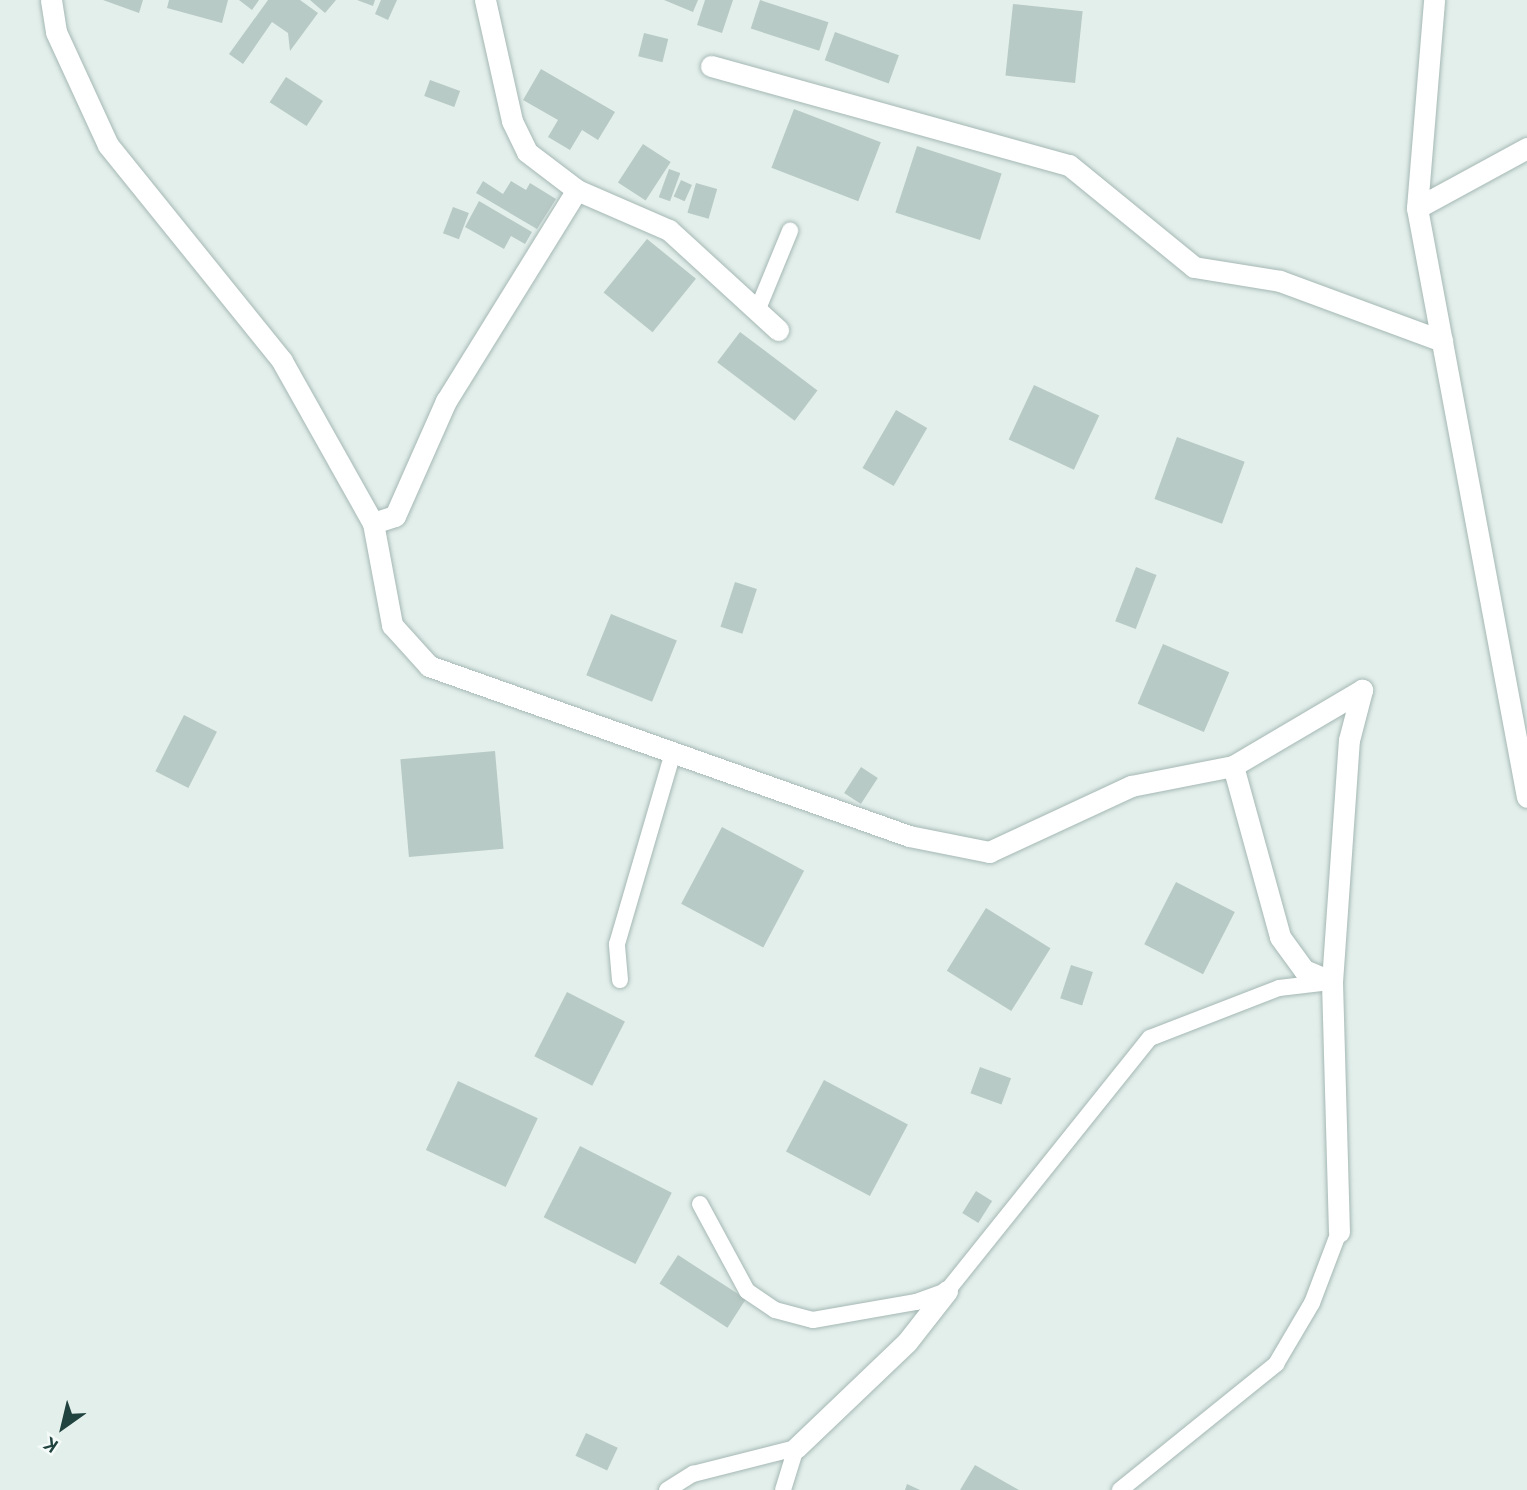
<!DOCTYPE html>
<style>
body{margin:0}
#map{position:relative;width:1527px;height:1490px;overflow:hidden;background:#e3efeb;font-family:"Space Grotesk",sans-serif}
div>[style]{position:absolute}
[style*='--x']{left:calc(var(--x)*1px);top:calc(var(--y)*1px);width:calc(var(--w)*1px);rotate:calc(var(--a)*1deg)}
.building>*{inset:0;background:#b8cac5;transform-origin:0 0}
.roads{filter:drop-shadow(0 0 2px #a5b8b4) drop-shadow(0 0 2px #a5b8b4)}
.lane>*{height:16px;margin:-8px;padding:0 8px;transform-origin:8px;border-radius:8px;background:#fff}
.street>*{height:21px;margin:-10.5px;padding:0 10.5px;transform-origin:10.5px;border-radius:10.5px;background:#fff}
.secondary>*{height:21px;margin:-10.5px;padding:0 10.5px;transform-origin:10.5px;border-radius:10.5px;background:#fff}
span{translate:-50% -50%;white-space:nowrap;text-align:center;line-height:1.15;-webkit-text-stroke:6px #f4faf8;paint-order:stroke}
.north{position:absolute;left:28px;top:1392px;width:70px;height:70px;-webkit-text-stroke:5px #f4faf8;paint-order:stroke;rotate:214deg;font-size:19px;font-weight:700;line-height:28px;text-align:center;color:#20433f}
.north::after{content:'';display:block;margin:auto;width:24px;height:32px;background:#20433f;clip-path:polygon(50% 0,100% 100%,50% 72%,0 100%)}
</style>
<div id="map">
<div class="building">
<div style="clip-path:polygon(103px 0,143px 0,139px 13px)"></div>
<div style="clip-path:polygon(169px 0,228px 0,222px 23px,167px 8px)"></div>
<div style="clip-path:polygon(239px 0,259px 0,252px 10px)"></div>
<div style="clip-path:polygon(268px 0,300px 0,318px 13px,290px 51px,288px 33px,272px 22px,243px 64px,229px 54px)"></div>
<div style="clip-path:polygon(310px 0,336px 0,325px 13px)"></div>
<div style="clip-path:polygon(357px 0,375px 0,373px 6px)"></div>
<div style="clip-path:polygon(381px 0,397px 0,388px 20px,375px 14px)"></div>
<div style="clip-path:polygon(664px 0,698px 0,693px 12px)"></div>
<div style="clip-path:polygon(705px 0,733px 0,722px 33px,697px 25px)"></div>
<div style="left:760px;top:0;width:72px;height:30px;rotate:18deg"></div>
<div style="left:1013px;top:4px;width:70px;height:72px;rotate:6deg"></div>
<div style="left:835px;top:32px;width:68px;height:30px;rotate:20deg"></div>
<div style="left:644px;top:33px;width:25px;height:24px;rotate:14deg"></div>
<div style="clip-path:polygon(541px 69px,615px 112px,598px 140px,582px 130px,570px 150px,548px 137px,558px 120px,523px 100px)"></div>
<div style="left:286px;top:77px;width:44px;height:30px;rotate:33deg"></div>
<div style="left:430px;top:80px;width:32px;height:17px;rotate:20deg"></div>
<div style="left:794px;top:109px;width:93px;height:63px;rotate:21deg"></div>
<div style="left:643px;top:144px;width:33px;height:46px;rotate:33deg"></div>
<div style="left:917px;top:146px;width:89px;height:70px;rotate:18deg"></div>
<div style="left:669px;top:169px;width:12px;height:30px;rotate:20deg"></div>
<div style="left:681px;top:180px;width:12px;height:18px;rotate:24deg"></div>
<div style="clip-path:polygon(483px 181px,503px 194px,511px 181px,526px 190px,530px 183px,556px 199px,537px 229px,476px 193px)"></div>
<div style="left:696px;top:183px;width:22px;height:31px;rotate:16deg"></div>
<div style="clip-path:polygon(479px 201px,532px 232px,525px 244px,511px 236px,504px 249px,465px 227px)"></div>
<div style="left:453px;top:207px;width:17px;height:28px;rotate:21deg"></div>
<div style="left:647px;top:239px;width:63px;height:69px;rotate:39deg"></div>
<div style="left:740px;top:332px;width:97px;height:38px;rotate:37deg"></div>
<div style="left:1034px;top:385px;width:72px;height:60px;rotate:25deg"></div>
<div style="left:896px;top:410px;width:36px;height:67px;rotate:30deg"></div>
<div style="left:1177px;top:437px;width:72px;height:66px;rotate:20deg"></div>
<div style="left:1136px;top:567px;width:22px;height:58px;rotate:21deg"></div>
<div style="left:735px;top:582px;width:23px;height:47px;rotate:18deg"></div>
<div style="left:611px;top:614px;width:71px;height:66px;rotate:22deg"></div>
<div style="left:1163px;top:644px;width:72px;height:65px;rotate:23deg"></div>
<div style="left:184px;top:715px;width:37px;height:63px;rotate:27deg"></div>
<div style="left:495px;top:751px;width:98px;height:95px;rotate:85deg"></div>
<div style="left:861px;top:767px;width:20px;height:31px;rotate:33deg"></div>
<div style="left:722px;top:827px;width:93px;height:87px;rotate:28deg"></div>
<div style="left:1176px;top:882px;width:66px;height:70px;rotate:27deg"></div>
<div style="left:986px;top:908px;width:76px;height:74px;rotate:32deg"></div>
<div style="left:1071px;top:965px;width:23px;height:35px;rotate:18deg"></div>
<div style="left:567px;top:992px;width:65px;height:72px;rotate:27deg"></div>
<div style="left:980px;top:1067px;width:33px;height:28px;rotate:20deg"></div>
<div style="left:824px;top:1080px;width:95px;height:81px;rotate:28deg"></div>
<div style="left:458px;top:1081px;width:88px;height:76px;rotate:25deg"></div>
<div style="left:580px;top:1146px;width:103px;height:80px;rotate:27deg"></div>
<div style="left:976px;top:1191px;width:19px;height:26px;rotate:32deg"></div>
<div style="left:678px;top:1255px;width:81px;height:34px;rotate:33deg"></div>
<div style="left:586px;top:1433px;width:35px;height:25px;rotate:25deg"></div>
<div style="clip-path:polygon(975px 1465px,1019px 1490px,960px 1490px)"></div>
<div style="clip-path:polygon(907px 1484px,920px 1490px,905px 1490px)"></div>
</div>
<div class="roads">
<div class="lane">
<div style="--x:757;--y:311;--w:87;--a:-67.6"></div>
<div style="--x:620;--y:980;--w:36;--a:-95"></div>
<div style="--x:617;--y:944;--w:200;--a:-73.7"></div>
<div style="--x:700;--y:1204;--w:99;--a:61.6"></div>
<div style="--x:747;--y:1291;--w:34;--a:34"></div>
<div style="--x:775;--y:1310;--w:39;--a:15"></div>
<div style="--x:813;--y:1320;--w:105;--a:-9.9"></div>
<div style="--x:916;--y:1302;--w:33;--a:-20"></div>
<div style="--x:947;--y:1291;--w:324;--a:-51.3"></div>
<div style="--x:1150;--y:1038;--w:138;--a:-21.2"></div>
<div style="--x:1279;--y:988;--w:51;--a:-6.7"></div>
<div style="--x:667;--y:1490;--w:31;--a:-32"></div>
<div style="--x:693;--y:1474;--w:106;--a:-14.2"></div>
<div style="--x:783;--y:1490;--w:44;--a:-72.8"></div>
<div style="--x:1120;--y:1490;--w:201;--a:-38.9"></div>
<div style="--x:1276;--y:1364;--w:71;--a:-59.5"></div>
<div style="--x:1312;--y:1303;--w:76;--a:-69.2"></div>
</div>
<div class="street">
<div style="--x:51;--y:0;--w:32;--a:81"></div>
<div style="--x:56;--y:32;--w:124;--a:65.3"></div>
<div style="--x:108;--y:145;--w:277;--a:51.1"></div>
<div style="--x:282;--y:361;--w:186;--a:60.7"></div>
<div style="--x:373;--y:523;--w:104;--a:79.4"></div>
<div style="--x:392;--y:625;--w:55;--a:47.9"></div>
<div style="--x:429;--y:666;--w:509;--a:19.5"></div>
<div style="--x:909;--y:836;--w:82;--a:11.3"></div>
<div style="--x:989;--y:852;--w:157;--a:-24.9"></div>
<div style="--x:1131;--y:786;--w:104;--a:-11.1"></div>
<div style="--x:1233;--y:766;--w:150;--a:-30.5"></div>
<div style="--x:485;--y:0;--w:124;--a:77.4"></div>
<div style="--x:512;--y:121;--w:34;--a:64"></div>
<div style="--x:527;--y:152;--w:63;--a:37.2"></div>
<div style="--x:577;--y:190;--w:100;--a:23.5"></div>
<div style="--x:669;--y:230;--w:148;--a:42.5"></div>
<div style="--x:711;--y:66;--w:371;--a:15.5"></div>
<div style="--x:1069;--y:165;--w:161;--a:39.2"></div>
<div style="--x:1194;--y:267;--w:87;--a:9.2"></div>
<div style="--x:1280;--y:281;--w:173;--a:20.3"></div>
<div style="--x:1417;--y:208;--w:209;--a:-85.3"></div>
<div style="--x:373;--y:523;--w:23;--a:-18"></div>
<div style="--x:395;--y:516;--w:126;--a:-66.1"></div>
<div style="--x:446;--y:401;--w:248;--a:-58.2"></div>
<div style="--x:1233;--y:766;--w:177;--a:74.6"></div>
<div style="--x:1280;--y:937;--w:41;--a:54"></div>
<div style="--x:1304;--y:970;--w:30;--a:23"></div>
<div style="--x:1332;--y:982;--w:250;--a:88.4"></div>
<div style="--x:1332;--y:982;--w:243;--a:-86"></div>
<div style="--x:1349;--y:740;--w:52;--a:-75.4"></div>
<div style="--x:796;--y:1448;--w:153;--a:-43.7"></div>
<div style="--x:907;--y:1342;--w:65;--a:-51.9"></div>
</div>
<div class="secondary">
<div style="--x:1527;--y:148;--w:125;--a:151.4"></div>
<div style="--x:1417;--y:208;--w:599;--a:79.42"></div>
</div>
</div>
<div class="north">K</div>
</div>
